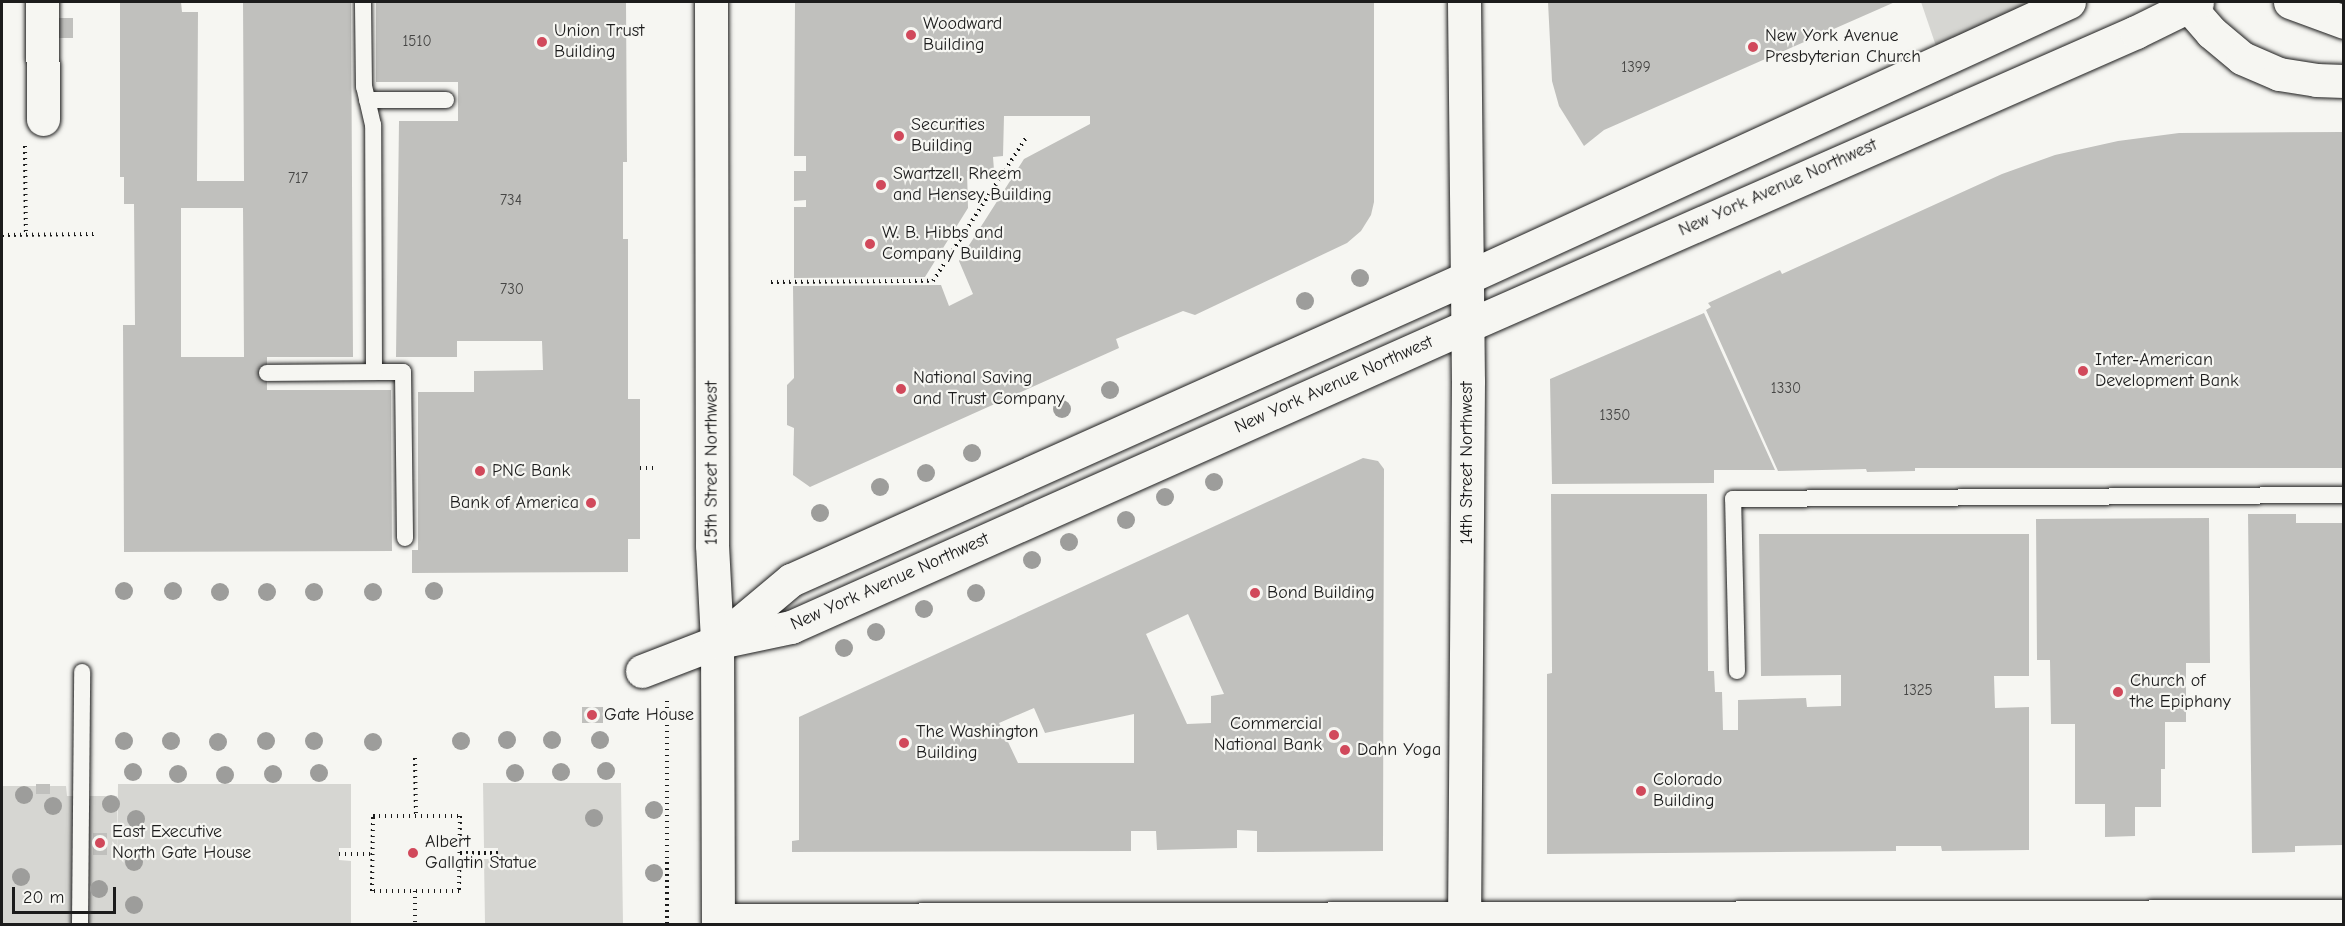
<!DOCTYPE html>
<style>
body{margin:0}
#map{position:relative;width:2345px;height:926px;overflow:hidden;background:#f6f6f2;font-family:"Comic Neue",sans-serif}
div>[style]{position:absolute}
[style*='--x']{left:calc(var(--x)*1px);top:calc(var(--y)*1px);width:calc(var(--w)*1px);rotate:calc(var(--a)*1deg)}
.green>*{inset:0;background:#d6d6d2}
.building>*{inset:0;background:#c0c0bd;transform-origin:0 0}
.path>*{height:4px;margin-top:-2px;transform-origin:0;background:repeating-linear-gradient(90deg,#1c1c1c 0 1.5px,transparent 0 6px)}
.roads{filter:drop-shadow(0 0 2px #1c1c1c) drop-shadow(0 0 2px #1c1c1c)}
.service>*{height:16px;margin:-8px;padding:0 8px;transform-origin:8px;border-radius:8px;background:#f6f6f2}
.minor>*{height:33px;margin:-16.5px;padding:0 16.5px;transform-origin:16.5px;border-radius:16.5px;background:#f6f6f2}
.tertiary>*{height:33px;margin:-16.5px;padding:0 16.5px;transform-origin:16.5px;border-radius:16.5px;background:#f6f6f2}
.secondary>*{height:33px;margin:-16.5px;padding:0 16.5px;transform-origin:16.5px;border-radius:16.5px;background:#f6f6f2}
.primary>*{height:33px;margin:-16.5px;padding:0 16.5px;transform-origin:16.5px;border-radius:16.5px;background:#f6f6f2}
.trees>*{width:18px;height:18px;margin:-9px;border-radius:50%;background:#9d9d9b}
.dots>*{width:16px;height:16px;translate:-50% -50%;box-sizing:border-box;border:3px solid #f6f6f2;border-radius:50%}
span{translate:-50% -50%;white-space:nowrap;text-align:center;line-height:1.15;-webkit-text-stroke:4.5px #f6f6f2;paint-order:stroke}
.number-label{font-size:15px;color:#454544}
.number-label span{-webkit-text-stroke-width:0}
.poi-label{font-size:18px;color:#1c1c1c}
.left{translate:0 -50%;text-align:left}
.right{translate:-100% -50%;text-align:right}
.street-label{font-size:18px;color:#1c1c1c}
.frame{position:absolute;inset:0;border:3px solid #1c1c1c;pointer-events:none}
.scale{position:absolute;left:12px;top:887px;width:104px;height:27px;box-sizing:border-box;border:3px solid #1c1c1c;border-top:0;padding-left:8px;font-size:18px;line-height:21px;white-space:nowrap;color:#1c1c1c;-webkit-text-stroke:4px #f6f6f2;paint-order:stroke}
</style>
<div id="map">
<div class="green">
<div style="clip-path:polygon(1921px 2px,2035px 2px,1936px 46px)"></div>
<div style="clip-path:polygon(483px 783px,621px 783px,623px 924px,485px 924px,484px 859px,498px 859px,498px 848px,484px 848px)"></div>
<div style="clip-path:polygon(2px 784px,2px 786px,36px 786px,36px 794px,50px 793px,50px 786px,66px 786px,67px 796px,117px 796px,117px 859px,118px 784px,351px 784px,351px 848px,339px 848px,339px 860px,351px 861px,351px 924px,2px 924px)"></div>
</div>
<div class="building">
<div style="clip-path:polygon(evenodd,120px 2px,181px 2px,182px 12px,198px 12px,197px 181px,244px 181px,243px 2px,351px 2px,353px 357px,267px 357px,267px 390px,391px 390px,392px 551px,124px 552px,123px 325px,135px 325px,134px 204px,124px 204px,124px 177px,120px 177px,120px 2px,181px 208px,243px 208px,244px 357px,181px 357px,181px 208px)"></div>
<div style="clip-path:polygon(376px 2px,626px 2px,627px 162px,623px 162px,623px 239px,628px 239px,628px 399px,640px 399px,640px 539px,628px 539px,628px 572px,412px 573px,412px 550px,418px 550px,418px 392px,474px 392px,474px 371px,543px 370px,542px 341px,457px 341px,457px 357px,396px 357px,399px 121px,458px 121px,458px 82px,376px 82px)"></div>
<div style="clip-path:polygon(795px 2px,1374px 2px,1374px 202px,1371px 215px,1361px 231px,1347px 243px,1195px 315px,1183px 311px,1116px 339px,1119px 348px,810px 487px,793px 475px,794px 428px,787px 425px,787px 385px,794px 378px,793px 286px,941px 285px,949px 306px,973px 294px,959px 261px,1024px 159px,1090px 124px,1090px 116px,1004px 116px,1003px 156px,993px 157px,994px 170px,967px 171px,968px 208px,925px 277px,794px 278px,794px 207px,806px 207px,806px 200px,794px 201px,794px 171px,806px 171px,806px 156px,794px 156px)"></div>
<div style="clip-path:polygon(1548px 2px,1895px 2px,1604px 130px,1584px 146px,1559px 106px,1552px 81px)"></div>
<div style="left:57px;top:18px;width:16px;height:20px"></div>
<div style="clip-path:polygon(2343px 132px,2343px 468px,1915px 468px,1915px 471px,1867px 472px,1866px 469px,1778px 471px,1706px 310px,1711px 307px,1708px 303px,1780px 270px,1782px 274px,2002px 174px,2055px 155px,2118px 141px,2179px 133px)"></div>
<div style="clip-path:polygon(1704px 313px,1775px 470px,1714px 470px,1714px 483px,1552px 484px,1550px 379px)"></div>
<div style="clip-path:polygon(evenodd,1363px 458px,1378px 461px,1384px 469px,1383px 851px,1257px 852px,1257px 831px,1237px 830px,1237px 848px,1157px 850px,1156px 831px,1131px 831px,1131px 851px,792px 852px,792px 841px,799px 840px,799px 717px,1363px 458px,1188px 614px,1224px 694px,1211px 696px,1211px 723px,1187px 724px,1146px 634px,1188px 614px,1363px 458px,1034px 708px,1045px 733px,1134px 714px,1134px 763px,1018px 763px,999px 723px,1034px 708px)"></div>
<div style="clip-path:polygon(1551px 494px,1707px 494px,1708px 671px,1714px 671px,1715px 692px,1722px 692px,1723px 730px,1738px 730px,1738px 700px,1806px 698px,1807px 707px,1841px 706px,1841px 675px,1761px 676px,1759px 534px,2029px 534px,2029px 676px,1994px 676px,1995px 708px,2029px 707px,2029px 850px,1942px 851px,1941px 846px,1896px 846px,1896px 851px,1547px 854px,1547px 674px,1552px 673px)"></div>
<div style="clip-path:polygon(2248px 514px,2296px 514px,2296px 523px,2343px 523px,2343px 845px,2295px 846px,2295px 852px,2252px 853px)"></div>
<div style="clip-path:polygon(2209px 518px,2210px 663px,2186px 663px,2186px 722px,2165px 722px,2165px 769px,2161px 769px,2161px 807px,2135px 807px,2135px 836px,2105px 837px,2105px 804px,2075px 804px,2075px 724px,2051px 724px,2050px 660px,2037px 660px,2036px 519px)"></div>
<div style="left:582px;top:707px;width:21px;height:16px"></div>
<div style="left:36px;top:784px;width:14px;height:10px"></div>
<div style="left:93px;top:833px;width:14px;height:22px"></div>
</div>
<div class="path">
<div style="--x:25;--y:146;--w:89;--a:89.4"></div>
<div style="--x:2;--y:235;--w:92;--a:-0.6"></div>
<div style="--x:771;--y:282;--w:162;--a:-0.4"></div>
<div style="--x:933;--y:281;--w:171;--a:-57"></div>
<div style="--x:640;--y:468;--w:16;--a:0"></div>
<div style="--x:415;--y:758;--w:58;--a:89"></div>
<div style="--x:373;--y:816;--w:87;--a:0"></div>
<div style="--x:460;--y:816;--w:75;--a:90.8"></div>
<div style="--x:459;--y:891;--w:87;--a:180"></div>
<div style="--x:372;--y:891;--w:75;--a:-89.2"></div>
<div style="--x:460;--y:853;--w:38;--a:0"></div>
<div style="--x:339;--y:854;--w:34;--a:0"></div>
<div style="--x:415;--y:891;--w:33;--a:90"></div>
<div style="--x:667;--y:924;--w:227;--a:-90"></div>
</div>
<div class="roads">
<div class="service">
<div style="--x:367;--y:100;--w:79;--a:0"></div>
<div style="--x:374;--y:372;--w:29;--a:0"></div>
<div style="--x:403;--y:372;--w:166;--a:89.3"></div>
<div style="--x:267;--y:373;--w:107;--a:-0.5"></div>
<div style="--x:374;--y:372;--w:247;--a:-90.2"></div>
<div style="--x:373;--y:125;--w:39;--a:-103"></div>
<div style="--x:364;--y:87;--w:85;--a:-90.7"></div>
<div style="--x:1737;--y:671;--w:172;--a:-91.3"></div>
<div style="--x:1733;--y:499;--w:611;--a:-0.38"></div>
<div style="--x:80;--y:924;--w:252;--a:-89.5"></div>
</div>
<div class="minor">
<div style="--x:42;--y:2;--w:117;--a:89.5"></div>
<div style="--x:642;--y:671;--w:80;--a:-21.1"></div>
</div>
<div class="tertiary">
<div style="--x:718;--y:920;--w:1626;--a:-0.14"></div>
</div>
<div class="secondary">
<div style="--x:711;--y:2;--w:543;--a:89.89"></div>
<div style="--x:712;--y:545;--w:97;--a:87"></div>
<div style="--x:717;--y:642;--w:282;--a:89.8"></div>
<div style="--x:2185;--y:2;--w:40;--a:49"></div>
<div style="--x:2211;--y:32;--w:40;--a:40"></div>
<div style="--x:2242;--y:58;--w:40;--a:23.4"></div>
<div style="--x:2279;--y:74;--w:37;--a:9"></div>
<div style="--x:2316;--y:80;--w:28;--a:2"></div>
<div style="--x:2290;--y:2;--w:58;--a:20.3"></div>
<div style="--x:717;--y:642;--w:97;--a:-40"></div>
<div style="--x:791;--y:580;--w:739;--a:-24.1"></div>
<div style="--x:719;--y:642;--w:74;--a:-11.8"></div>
<div style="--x:791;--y:627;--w:740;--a:-24"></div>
</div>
<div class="primary">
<div style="--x:1464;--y:2;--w:379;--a:89.4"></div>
<div style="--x:1468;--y:381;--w:543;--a:90.42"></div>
<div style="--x:1466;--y:278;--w:663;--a:-24.59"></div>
<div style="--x:1467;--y:326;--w:731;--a:-23.72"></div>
<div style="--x:2136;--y:32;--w:68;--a:-26.2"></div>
</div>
</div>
<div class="trees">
<div style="left:1360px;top:278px"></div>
<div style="left:1305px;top:301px"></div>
<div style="left:1110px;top:390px"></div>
<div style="left:1062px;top:409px"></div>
<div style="left:972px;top:453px"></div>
<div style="left:926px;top:473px"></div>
<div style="left:1214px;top:482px"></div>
<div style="left:880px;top:487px"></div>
<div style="left:1165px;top:497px"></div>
<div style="left:820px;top:513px"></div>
<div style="left:1126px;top:520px"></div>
<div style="left:1069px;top:542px"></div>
<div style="left:1032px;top:560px"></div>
<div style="left:124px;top:591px"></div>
<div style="left:173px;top:591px"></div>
<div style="left:434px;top:591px"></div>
<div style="left:220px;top:592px"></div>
<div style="left:267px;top:592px"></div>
<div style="left:314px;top:592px"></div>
<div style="left:373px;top:592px"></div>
<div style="left:976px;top:593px"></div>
<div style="left:924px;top:609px"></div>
<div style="left:876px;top:632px"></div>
<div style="left:844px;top:648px"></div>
<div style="left:507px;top:740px"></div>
<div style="left:552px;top:740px"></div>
<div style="left:600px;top:740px"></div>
<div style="left:124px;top:741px"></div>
<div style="left:171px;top:741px"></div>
<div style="left:266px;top:741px"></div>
<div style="left:314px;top:741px"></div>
<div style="left:461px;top:741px"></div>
<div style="left:218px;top:742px"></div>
<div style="left:373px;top:742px"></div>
<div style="left:606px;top:771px"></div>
<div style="left:133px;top:772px"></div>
<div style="left:561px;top:772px"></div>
<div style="left:319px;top:773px"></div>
<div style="left:515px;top:773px"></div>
<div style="left:178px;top:774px"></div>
<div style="left:273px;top:774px"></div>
<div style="left:225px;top:775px"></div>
<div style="left:24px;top:795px"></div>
<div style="left:111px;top:804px"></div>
<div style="left:53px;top:806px"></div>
<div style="left:654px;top:810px"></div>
<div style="left:594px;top:818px"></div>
<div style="left:136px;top:819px"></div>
<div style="left:134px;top:862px"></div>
<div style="left:654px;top:873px"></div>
<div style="left:21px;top:877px"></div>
<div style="left:99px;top:889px"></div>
<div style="left:134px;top:905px"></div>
</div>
<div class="dots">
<div style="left:911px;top:35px;background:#d1495b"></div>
<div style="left:542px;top:42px;background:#d1495b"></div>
<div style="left:1753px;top:47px;background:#d1495b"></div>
<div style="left:899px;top:136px;background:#d1495b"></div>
<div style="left:881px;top:185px;background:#d1495b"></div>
<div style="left:870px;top:244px;background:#d1495b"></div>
<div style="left:2083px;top:371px;background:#d1495b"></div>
<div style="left:901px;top:389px;background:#d1495b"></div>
<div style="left:480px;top:471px;background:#d1495b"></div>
<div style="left:591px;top:503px;background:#d1495b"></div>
<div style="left:1255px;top:593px;background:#d1495b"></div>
<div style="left:2118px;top:692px;background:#d1495b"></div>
<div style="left:592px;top:715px;background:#d1495b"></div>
<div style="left:1334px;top:735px;background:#d1495b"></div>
<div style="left:904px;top:743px;background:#d1495b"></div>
<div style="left:1345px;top:750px;background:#d1495b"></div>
<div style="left:1641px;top:791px;background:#d1495b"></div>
<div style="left:100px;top:843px;background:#d1495b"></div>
<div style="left:413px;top:853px;background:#d1495b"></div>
</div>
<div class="number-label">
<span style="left:417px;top:42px">1510</span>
<span style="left:1636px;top:68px">1399</span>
<span style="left:298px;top:179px">717</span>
<span style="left:511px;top:201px">734</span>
<span style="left:512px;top:290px">730</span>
<span style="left:1786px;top:389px">1330</span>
<span style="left:1615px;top:416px">1350</span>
<span style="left:1918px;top:691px">1325</span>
</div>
<div class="poi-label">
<span class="left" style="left:923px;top:35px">Woodward<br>Building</span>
<span class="left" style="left:554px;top:42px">Union Trust<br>Building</span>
<span class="left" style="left:1765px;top:47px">New York Avenue<br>Presbyterian Church</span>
<span class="left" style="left:911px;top:136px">Securities<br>Building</span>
<span class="left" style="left:893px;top:185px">Swartzell, Rheem<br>and Hensey Building</span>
<span class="left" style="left:882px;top:244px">W. B. Hibbs and<br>Company Building</span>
<span class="left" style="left:2095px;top:371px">Inter-American<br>Development Bank</span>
<span class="left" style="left:913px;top:389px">National Saving<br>and Trust Company</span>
<span class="left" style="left:492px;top:471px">PNC Bank</span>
<span class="right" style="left:579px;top:503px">Bank of America</span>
<span class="left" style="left:1267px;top:593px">Bond Building</span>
<span class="left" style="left:2130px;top:692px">Church of<br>the Epiphany</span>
<span class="left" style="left:604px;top:715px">Gate House</span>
<span class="right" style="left:1322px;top:735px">Commercial<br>National Bank</span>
<span class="left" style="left:916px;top:743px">The Washington<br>Building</span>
<span class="left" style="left:1357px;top:750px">Dahn Yoga</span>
<span class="left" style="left:1653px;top:791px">Colorado<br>Building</span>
<span class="left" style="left:112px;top:843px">East Executive<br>North Gate House</span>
<span class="left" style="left:425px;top:853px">Albert<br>Gallatin Statue</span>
</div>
<div class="street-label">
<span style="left:1778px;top:188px;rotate:-24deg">New York Avenue Northwest</span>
<span style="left:1334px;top:385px;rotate:-24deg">New York Avenue Northwest</span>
<span style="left:712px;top:463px;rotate:-90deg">15th Street Northwest</span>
<span style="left:1467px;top:463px;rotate:-90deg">14th Street Northwest</span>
<span style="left:890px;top:582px;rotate:-24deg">New York Avenue Northwest</span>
</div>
<div class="frame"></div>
<div class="scale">20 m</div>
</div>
